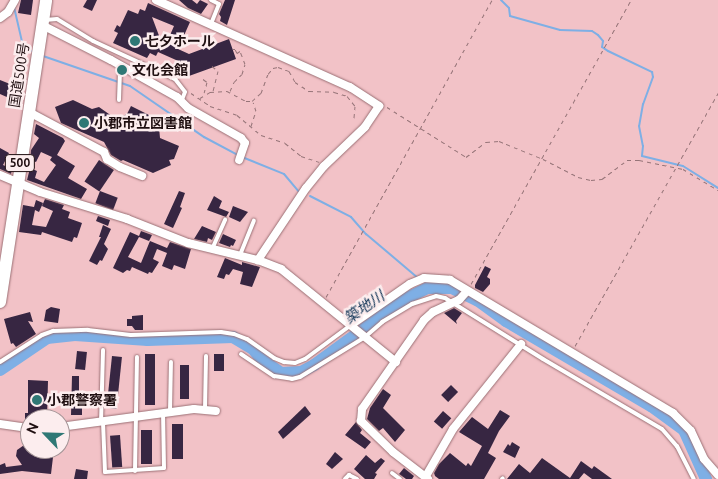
<!DOCTYPE html>
<meta charset="utf-8">
<style>
body{margin:0}
#map{position:relative;width:718px;height:479px;overflow:hidden;background:#f2c2c7;font-family:Ubuntu,"Noto Sans JP",sans-serif}
div>[style]{position:absolute}
[style*='--x']{left:calc(var(--x)*1px);top:calc(var(--y)*1px);width:calc(var(--w)*1px);rotate:calc(var(--a)*1deg)}
.stream>*{height:2px;margin:-1px;padding:0 1px;transform-origin:1px;border-radius:1px;background:#7eafe5}
.river>*{height:12px;margin:-6px;padding:0 6px;transform-origin:6px;border-radius:6px;background:#7eafe5}
.building>*{inset:0;background:#372642;transform-origin:0 0}
.path>*{height:1px;margin-top:-0.5px;transform-origin:0;background:repeating-linear-gradient(90deg,#967478 0 4px,transparent 0 8px)}
.roads{filter:drop-shadow(0 0 1px #9b7075) drop-shadow(0 0 1px #9b7075)}
.service>*{height:4px;margin:-2px;padding:0 2px;transform-origin:2px;border-radius:2px;background:#fff}
.minor>*{height:8px;margin:-4px;padding:0 4px;transform-origin:4px;border-radius:4px;background:#fff}
.trunk>*{height:12px;margin:-6px;padding:0 6px;transform-origin:6px;border-radius:6px;background:#fff}
.dots>*{width:14px;height:14px;translate:-50% -50%;box-sizing:border-box;border:2px solid #fcedee;border-radius:50%}
span{translate:-50% -50%;white-space:nowrap;text-align:center;line-height:1.15;-webkit-text-stroke:5px #fcedee;paint-order:stroke}
.shield-label span{padding:1px 4px;background:#fcedee;border:1px solid;border-radius:4px;-webkit-text-stroke-width:0}
.shield-label{font-size:12px;color:#1f0f11;font-weight:700}
.poi-label{font-size:14px;color:#1f0f11;font-weight:700}
.left{translate:0 -50%;text-align:left}
.street-label{font-size:14px;color:#1f0f11}
.water-label{font-size:15px;color:#0e3254;font-style:italic}
.north{position:absolute;left:20px;top:409px;width:50px;height:50px;box-sizing:border-box;background:#fcedee;border:1px solid #a49496;border-radius:50%;rotate:294deg;font-size:14px;font-weight:700;line-height:20px;text-align:center;color:#1f0f11}
.north::after{content:'';display:block;margin:auto;width:18px;height:22px;background:#2f7875;clip-path:polygon(50% 0,100% 100%,50% 72%,0 100%)}
</style>
<div id="map">
<div class="stream">
<div style="--x:501;--y:0;--w:11;--a:45"></div>
<div style="--x:509;--y:8;--w:8;--a:83"></div>
<div style="--x:510;--y:16;--w:52;--a:15.6"></div>
<div style="--x:560;--y:30;--w:32;--a:2"></div>
<div style="--x:592;--y:31;--w:7;--a:34"></div>
<div style="--x:598;--y:35;--w:8;--a:50"></div>
<div style="--x:603;--y:41;--w:6;--a:99"></div>
<div style="--x:602;--y:47;--w:7;--a:34"></div>
<div style="--x:608;--y:51;--w:49;--a:25.5"></div>
<div style="--x:652;--y:72;--w:5;--a:79"></div>
<div style="--x:653;--y:77;--w:29;--a:110"></div>
<div style="--x:643;--y:104;--w:22;--a:100"></div>
<div style="--x:639;--y:126;--w:20;--a:79"></div>
<div style="--x:643;--y:146;--w:10;--a:96"></div>
<div style="--x:642;--y:156;--w:42;--a:13.7"></div>
<div style="--x:683;--y:166;--w:41;--a:32.2"></div>
<div style="--x:14;--y:7;--w:35;--a:77"></div>
<div style="--x:22;--y:41;--w:9;--a:58"></div>
<div style="--x:27;--y:49;--w:5;--a:22"></div>
<div style="--x:43;--y:56;--w:92;--a:19"></div>
<div style="--x:130;--y:86;--w:90;--a:34.6"></div>
<div style="--x:204;--y:137;--w:38;--a:28"></div>
<div style="--x:242;--y:157;--w:45;--a:22"></div>
<div style="--x:284;--y:174;--w:23;--a:50"></div>
<div style="--x:310;--y:196;--w:46;--a:27.1"></div>
<div style="--x:351;--y:217;--w:23;--a:49"></div>
<div style="--x:366;--y:234;--w:68;--a:40.2"></div>
<div style="--x:425;--y:281;--w:13;--a:27"></div>
</div>
<div class="river">
<div style="--x:0;--y:370;--w:57;--a:-34.2"></div>
<div style="--x:47;--y:338;--w:28;--a:-6"></div>
<div style="--x:75;--y:335;--w:73;--a:3.9"></div>
<div style="--x:148;--y:340;--w:85;--a:-2"></div>
<div style="--x:233;--y:337;--w:23;--a:31"></div>
<div style="--x:253;--y:349;--w:13;--a:51"></div>
<div style="--x:261;--y:359;--w:24;--a:35"></div>
<div style="--x:281;--y:373;--w:20;--a:-3"></div>
<div style="--x:301;--y:372;--w:15;--a:-28"></div>
<div style="--x:314;--y:365;--w:110;--a:-36.1"></div>
<div style="--x:403;--y:300;--w:28;--a:-26"></div>
<div style="--x:428;--y:288;--w:24;--a:0"></div>
<div style="--x:452;--y:288;--w:28;--a:26"></div>
<div style="--x:477;--y:300;--w:36;--a:36"></div>
<div style="--x:506;--y:321;--w:168;--a:30.4"></div>
<div style="--x:651;--y:406;--w:41;--a:36"></div>
<div style="--x:684;--y:430;--w:54;--a:65.8"></div>
</div>
<div class="building">
<div style="clip-path:polygon(21px 0,33px 0,31px 15px,18px 13px)"></div>
<div style="clip-path:polygon(87px 0,97px 0,92px 11px,83px 7px)"></div>
<div style="clip-path:polygon(179px 0,192px 0,197px 4px,200px 0,208px 4px,201px 14px,188px 8px)"></div>
<div style="clip-path:polygon(225px 0,235px 0,227px 25px,220px 21px,221px 17px,219px 14px)"></div>
<div style="clip-path:polygon(evenodd,148px 3px,190px 22px,178px 49px,189px 54px,229px 39px,236px 59px,189px 76px,185px 64px,158px 52px,156px 56px,150px 53px,147px 58px,113px 43px,118px 33px,114px 31px,117px 25px,120px 27px,128px 10px,138px 14px,140px 9px,145px 11px,148px 3px,152px 17px,174px 26px,164px 49px,152px 17px)"></div>
<div style="clip-path:polygon(17px 67px,24px 70px,22px 76px,25px 78px,21px 87px,24px 88px,24px 92px,18px 102px,0 94px,0 80px,10px 84px)"></div>
<div style="clip-path:polygon(73px 100px,92px 109px,99px 107px,116px 119px,127px 114px,131px 106px,151px 116px,159px 127px,160px 138px,179px 146px,174px 159px,169px 160px,171px 165px,153px 173px,123px 160px,121px 161px,111px 155px,104px 142px,61px 123px,55px 107px)"></div>
<div style="clip-path:polygon(36px 124px,63px 138px,65px 141px,57px 155px,75px 166px,68px 178px,87px 189px,81px 199px,27px 180px,30px 168px,37px 171px,35px 178px,44px 182px,56px 165px,50px 160px,52px 157px,41px 152px,36px 162px,30px 160px,31px 150px,39px 138px,34px 134px)"></div>
<div style="clip-path:polygon(0 148px,9px 153px,3px 165px,12px 169px,11px 174px,0 169px)"></div>
<div style="left:99px;top:160px;width:18px;height:26px;rotate:34deg"></div>
<div style="left:100px;top:191px;width:19px;height:13px;rotate:21deg"></div>
<div style="clip-path:polygon(179px 191px,185px 193px,180px 207px,182px 208px,173px 228px,164px 224px)"></div>
<div style="clip-path:polygon(214px 196px,222px 201px,219px 208px,229px 212px,226px 217px,207px 210px)"></div>
<div style="clip-path:polygon(45px 199px,64px 205px,62px 209px,70px 212px,68px 218px,82px 223px,77px 238px,74px 237px,72px 242px,42px 232px,41px 235px,19px 232px,23px 205px,34px 207px,36px 200px,43px 203px,39px 212px,35px 210px,32px 225px,46px 227px,53px 211px,42px 206px)"></div>
<div style="clip-path:polygon(233px 206px,248px 212px,240px 222px,229px 217px)"></div>
<div style="clip-path:polygon(98px 216px,110px 220px,108px 226px,96px 221px)"></div>
<div style="clip-path:polygon(103px 225px,111px 229px,104px 244px,108px 249px,102px 261px,100px 260px,97px 265px,89px 261px,101px 237px,99px 237px)"></div>
<div style="clip-path:polygon(202px 226px,216px 232px,212px 240px,208px 238px,207px 242px,194px 239px)"></div>
<div style="clip-path:polygon(141px 231px,152px 235px,149px 241px,139px 237px,128px 257px,141px 263px,150px 241px,167px 248px,170px 242px,191px 249px,185px 269px,174px 265px,172px 270px,162px 266px,167px 253px,157px 249px,153px 259px,159px 262px,152px 273px,149px 272px,148px 274px,132px 267px,130px 271px,127px 270px,123px 273px,113px 268px,130px 232px,139px 236px)"></div>
<div style="clip-path:polygon(223px 234px,236px 240px,233px 246px,231px 245px,230px 247px,219px 243px)"></div>
<div style="clip-path:polygon(225px 258px,242px 265px,242px 262px,260px 267px,252px 287px,240px 284px,243px 272px,233px 269px,229px 275px,226px 274px,224px 279px,217px 277px)"></div>
<div style="clip-path:polygon(485px 266px,491px 269px,487px 277px,490px 279px,490px 284px,483px 292px,475px 288px,475px 285px)"></div>
<div style="clip-path:polygon(51px 307px,60px 309px,58px 323px,44px 321px,46px 310px)"></div>
<div style="clip-path:polygon(454px 308px,462px 313px,456px 321px,457px 324px,444px 313px)"></div>
<div style="clip-path:polygon(30px 312px,33px 322px,28px 321px,36px 334px,16px 347px,13px 343px,11px 344px,4px 319px)"></div>
<div style="clip-path:polygon(143px 315px,143px 330px,135px 330px,132px 326px,127px 326px,127px 319px,132px 319px,132px 316px)"></div>
<div style="left:77px;top:351px;width:10px;height:18px;rotate:6deg"></div>
<div style="left:145px;top:354px;width:10px;height:51px"></div>
<div style="left:214px;top:354px;width:10px;height:17px"></div>
<div style="left:112px;top:356px;width:10px;height:52px;rotate:6deg"></div>
<div style="left:180px;top:365px;width:9px;height:34px"></div>
<div style="clip-path:polygon(72px 376px,79px 376px,79px 393px,86px 393px,85px 402px,82px 401px,82px 415px,71px 415px)"></div>
<div style="clip-path:polygon(28px 380px,48px 381px,47px 419px,25px 419px,25px 413px,28px 413px)"></div>
<div style="left:451px;top:385px;width:10px;height:14px;rotate:45deg"></div>
<div style="clip-path:polygon(383px 389px,391px 395px,383px 408px,405px 430px,395px 442px,383px 428px,379px 431px,367px 419px,370px 408px)"></div>
<div style="clip-path:polygon(305px 406px,311px 414px,283px 439px,278px 432px)"></div>
<div style="clip-path:polygon(500px 410px,510px 416px,499px 431px,488px 453px,496px 458px,484px 479px,439px 479px,435px 476px,434px 473px,439px 464px,450px 453px,466px 466px,468px 463px,471px 466px,482px 446px,459px 432px,472px 417px,488px 429px)"></div>
<div style="left:443px;top:411px;width:11px;height:14px;rotate:41deg"></div>
<div style="clip-path:polygon(356px 422px,362px 430px,360px 433px,371px 442px,365px 449px,345px 435px)"></div>
<div style="left:172px;top:424px;width:11px;height:35px"></div>
<div style="left:141px;top:430px;width:11px;height:34px"></div>
<div style="left:120px;top:435px;width:32px;height:10px;rotate:86deg"></div>
<div style="clip-path:polygon(30px 441px,30px 449px,54px 449px,51px 474px,22px 471px,0 474px,0 465px,5px 463px,6px 467px,22px 465px,16px 456px,17px 450px)"></div>
<div style="clip-path:polygon(512px 442px,520px 447px,515px 458px,503px 452px,508px 444px,510px 446px)"></div>
<div style="clip-path:polygon(335px 452px,343px 459px,332px 469px,326px 464px)"></div>
<div style="clip-path:polygon(366px 455px,375px 463px,381px 458px,385px 461px,375px 473px,377px 474px,374px 479px,365px 479px,354px 469px)"></div>
<div style="clip-path:polygon(542px 458px,570px 478px,581px 461px,592px 469px,594px 466px,612px 479px,592px 479px,584px 473px,579px 479px,507px 479px,519px 464px,530px 473px)"></div>
<div style="clip-path:polygon(404px 468px,414px 476px,412px 479px,406px 479px,399px 474px)"></div>
<div style="clip-path:polygon(76px 469px,88px 471px,87px 479px,74px 479px)"></div>
</div>
<div class="path">
<div style="--x:212;--y:66;--w:8;--a:40"></div>
<div style="--x:218;--y:71;--w:21;--a:104"></div>
<div style="--x:203;--y:79;--w:5;--a:37"></div>
<div style="--x:207;--y:82;--w:11;--a:105"></div>
<div style="--x:230;--y:91;--w:10;--a:-66"></div>
<div style="--x:234;--y:82;--w:11;--a:-45"></div>
<div style="--x:242;--y:74;--w:10;--a:-73"></div>
<div style="--x:245;--y:64;--w:14;--a:-111"></div>
<div style="--x:240;--y:51;--w:4;--a:146"></div>
<div style="--x:237;--y:53;--w:4;--a:-117"></div>
<div style="--x:235;--y:49;--w:2;--a:180"></div>
<div style="--x:191;--y:93;--w:23;--a:34"></div>
<div style="--x:210;--y:106;--w:28;--a:18"></div>
<div style="--x:237;--y:115;--w:31;--a:40"></div>
<div style="--x:261;--y:135;--w:25;--a:18"></div>
<div style="--x:285;--y:143;--w:21;--a:39"></div>
<div style="--x:301;--y:156;--w:19;--a:18"></div>
<div style="--x:200;--y:98;--w:12;--a:-31"></div>
<div style="--x:210;--y:92;--w:17;--a:-3"></div>
<div style="--x:227;--y:91;--w:21;--a:28"></div>
<div style="--x:246;--y:101;--w:6;--a:0"></div>
<div style="--x:252;--y:101;--w:12;--a:-42"></div>
<div style="--x:261;--y:93;--w:20;--a:-70"></div>
<div style="--x:268;--y:74;--w:8;--a:-50"></div>
<div style="--x:273;--y:68;--w:5;--a:-11"></div>
<div style="--x:278;--y:67;--w:12;--a:20"></div>
<div style="--x:289;--y:71;--w:13;--a:61"></div>
<div style="--x:295;--y:82;--w:17;--a:33"></div>
<div style="--x:309;--y:91;--w:25;--a:2"></div>
<div style="--x:334;--y:92;--w:14;--a:17"></div>
<div style="--x:347;--y:96;--w:13;--a:51"></div>
<div style="--x:355;--y:106;--w:12;--a:95"></div>
<div style="--x:387;--y:107;--w:93;--a:32.3"></div>
<div style="--x:466;--y:157;--w:25;--a:-37"></div>
<div style="--x:486;--y:142;--w:13;--a:-4"></div>
<div style="--x:499;--y:141;--w:48;--a:22.2"></div>
<div style="--x:543;--y:159;--w:39;--a:27"></div>
<div style="--x:578;--y:177;--w:13;--a:13"></div>
<div style="--x:591;--y:180;--w:11;--a:-5"></div>
<div style="--x:602;--y:179;--w:31;--a:-37"></div>
<div style="--x:627;--y:160;--w:12;--a:0"></div>
<div style="--x:639;--y:160;--w:45;--a:11.6"></div>
<div style="--x:683;--y:169;--w:41;--a:31"></div>
<div style="--x:251;--y:126;--w:16;--a:-72"></div>
<div style="--x:256;--y:111;--w:9;--a:-108"></div>
<div style="--x:471;--y:284;--w:326;--a:-60.6"></div>
<div style="--x:326;--y:297;--w:340;--a:-60.8"></div>
<div style="--x:575;--y:346;--w:291;--a:-60.5"></div>
</div>
<div class="roads">
<div class="service">
<div style="--x:211;--y:0;--w:9;--a:27"></div>
<div style="--x:219;--y:4;--w:22;--a:112"></div>
<div style="--x:45;--y:20;--w:12;--a:-5"></div>
<div style="--x:57;--y:19;--w:42;--a:31.4"></div>
<div style="--x:93;--y:41;--w:90;--a:24.9"></div>
<div style="--x:175;--y:79;--w:16;--a:52"></div>
<div style="--x:185;--y:92;--w:11;--a:112"></div>
<div style="--x:119;--y:100;--w:35;--a:-88"></div>
<div style="--x:213;--y:247;--w:30;--a:-66"></div>
<div style="--x:240;--y:255;--w:37;--a:-68"></div>
<div style="--x:241;--y:354;--w:40;--a:34"></div>
<div style="--x:274;--y:376;--w:18;--a:9"></div>
<div style="--x:292;--y:379;--w:8;--a:-14"></div>
<div style="--x:300;--y:377;--w:76;--a:-31.6"></div>
<div style="--x:365;--y:337;--w:23;--a:-41"></div>
<div style="--x:382;--y:322;--w:35;--a:-31"></div>
<div style="--x:412;--y:304;--w:25;--a:-18"></div>
<div style="--x:436;--y:296;--w:9;--a:13"></div>
<div style="--x:445;--y:298;--w:115;--a:31.9"></div>
<div style="--x:543;--y:359;--w:138;--a:30.5"></div>
<div style="--x:662;--y:429;--w:23;--a:49"></div>
<div style="--x:677;--y:446;--w:37;--a:63"></div>
<div style="--x:0;--y:362;--w:50;--a:-32.7"></div>
<div style="--x:42;--y:335;--w:12;--a:-20"></div>
<div style="--x:53;--y:331;--w:35;--a:-2"></div>
<div style="--x:88;--y:330;--w:43;--a:6.6"></div>
<div style="--x:131;--y:335;--w:90;--a:-1.9"></div>
<div style="--x:221;--y:332;--w:13;--a:9"></div>
<div style="--x:234;--y:334;--w:14;--a:21"></div>
<div style="--x:247;--y:339;--w:33;--a:35"></div>
<div style="--x:274;--y:358;--w:11;--a:22"></div>
<div style="--x:284;--y:362;--w:11;--a:5"></div>
<div style="--x:295;--y:363;--w:11;--a:-22"></div>
<div style="--x:305;--y:359;--w:57;--a:-36.5"></div>
<div style="--x:205;--y:409;--w:53;--a:-88.9"></div>
<div style="--x:170;--y:412;--w:50;--a:-88.9"></div>
<div style="--x:103;--y:422;--w:50;--a:87.7"></div>
<div style="--x:105;--y:472;--w:59;--a:-3.9"></div>
<div style="--x:164;--y:468;--w:55;--a:-91"></div>
<div style="--x:101;--y:423;--w:73;--a:-88.4"></div>
<div style="--x:135;--y:471;--w:114;--a:-89"></div>
<div style="--x:392;--y:473;--w:10;--a:37"></div>
<div style="--x:345;--y:479;--w:6;--a:-45"></div>
<div style="--x:349;--y:475;--w:9;--a:27"></div>
<div style="--x:502;--y:479;--w:1;--a:-45"></div>
</div>
<div class="minor">
<div style="--x:156;--y:0;--w:213;--a:24.2"></div>
<div style="--x:350;--y:87;--w:35;--a:33"></div>
<div style="--x:379;--y:106;--w:25;--a:124"></div>
<div style="--x:365;--y:127;--w:57;--a:136.4"></div>
<div style="--x:324;--y:166;--w:28;--a:129"></div>
<div style="--x:306;--y:188;--w:87;--a:123.7"></div>
<div style="--x:0;--y:18;--w:10;--a:-37"></div>
<div style="--x:8;--y:12;--w:14;--a:-60"></div>
<div style="--x:42;--y:25;--w:77;--a:26.9"></div>
<div style="--x:111;--y:60;--w:76;--a:29.3"></div>
<div style="--x:177;--y:97;--w:16;--a:45"></div>
<div style="--x:188;--y:108;--w:61;--a:29.5"></div>
<div style="--x:241;--y:138;--w:6;--a:51"></div>
<div style="--x:245;--y:143;--w:18;--a:109"></div>
<div style="--x:29;--y:112;--w:85;--a:28.1"></div>
<div style="--x:104;--y:152;--w:8;--a:67"></div>
<div style="--x:107;--y:159;--w:15;--a:32"></div>
<div style="--x:120;--y:167;--w:24;--a:22"></div>
<div style="--x:0;--y:175;--w:43;--a:23"></div>
<div style="--x:40;--y:192;--w:91;--a:17.2"></div>
<div style="--x:127;--y:219;--w:66;--a:21.5"></div>
<div style="--x:188;--y:243;--w:72;--a:13.7"></div>
<div style="--x:258;--y:260;--w:25;--a:21"></div>
<div style="--x:281;--y:269;--w:148;--a:39"></div>
<div style="--x:351;--y:325;--w:72;--a:-34.8"></div>
<div style="--x:410;--y:284;--w:15;--a:-23"></div>
<div style="--x:424;--y:278;--w:26;--a:4"></div>
<div style="--x:450;--y:280;--w:260;--a:30.8"></div>
<div style="--x:673;--y:413;--w:25;--a:45"></div>
<div style="--x:691;--y:431;--w:31;--a:65"></div>
<div style="--x:704;--y:459;--w:21;--a:49"></div>
<div style="--x:0;--y:424;--w:30;--a:8"></div>
<div style="--x:60;--y:427;--w:135;--a:-7.7"></div>
<div style="--x:194;--y:409;--w:22;--a:5"></div>
<div style="--x:426;--y:476;--w:54;--a:-60.1"></div>
<div style="--x:453;--y:429;--w:109;--a:-51.3"></div>
<div style="--x:428;--y:479;--w:44;--a:-142.4"></div>
<div style="--x:393;--y:452;--w:45;--a:-135.9"></div>
<div style="--x:361;--y:421;--w:12;--a:-85"></div>
<div style="--x:362;--y:409;--w:108;--a:-55.1"></div>
<div style="--x:424;--y:320;--w:12;--a:-42"></div>
<div style="--x:433;--y:312;--w:29;--a:-25"></div>
<div style="--x:459;--y:300;--w:12;--a:-48"></div>
</div>
<div class="trunk">
<div style="--x:0;--y:302;--w:305;--a:-81.3"></div>
</div>
</div>
<div class="dots">
<div style="left:135px;top:41px;background:#2f7875"></div>
<div style="left:122px;top:70px;background:#2f7875"></div>
<div style="left:84px;top:123px;background:#2f7875"></div>
<div style="left:37px;top:400px;background:#2f7875"></div>
</div>
<div class="shield-label">
<span style="left:20px;top:163px">500</span>
</div>
<div class="poi-label">
<span class="left" style="left:145px;top:41px">七夕ホール</span>
<span class="left" style="left:132px;top:70px">文化会館</span>
<span class="left" style="left:94px;top:123px">小郡市立図書館</span>
<span class="left" style="left:47px;top:400px">小郡警察署</span>
</div>
<div class="street-label">
<span style="left:19px;top:75px;rotate:-81deg">国道500号</span>
</div>
<div class="water-label">
<span style="left:364px;top:307px;rotate:-35deg">築地川</span>
</div>
<div class="north">N</div>
</div>
